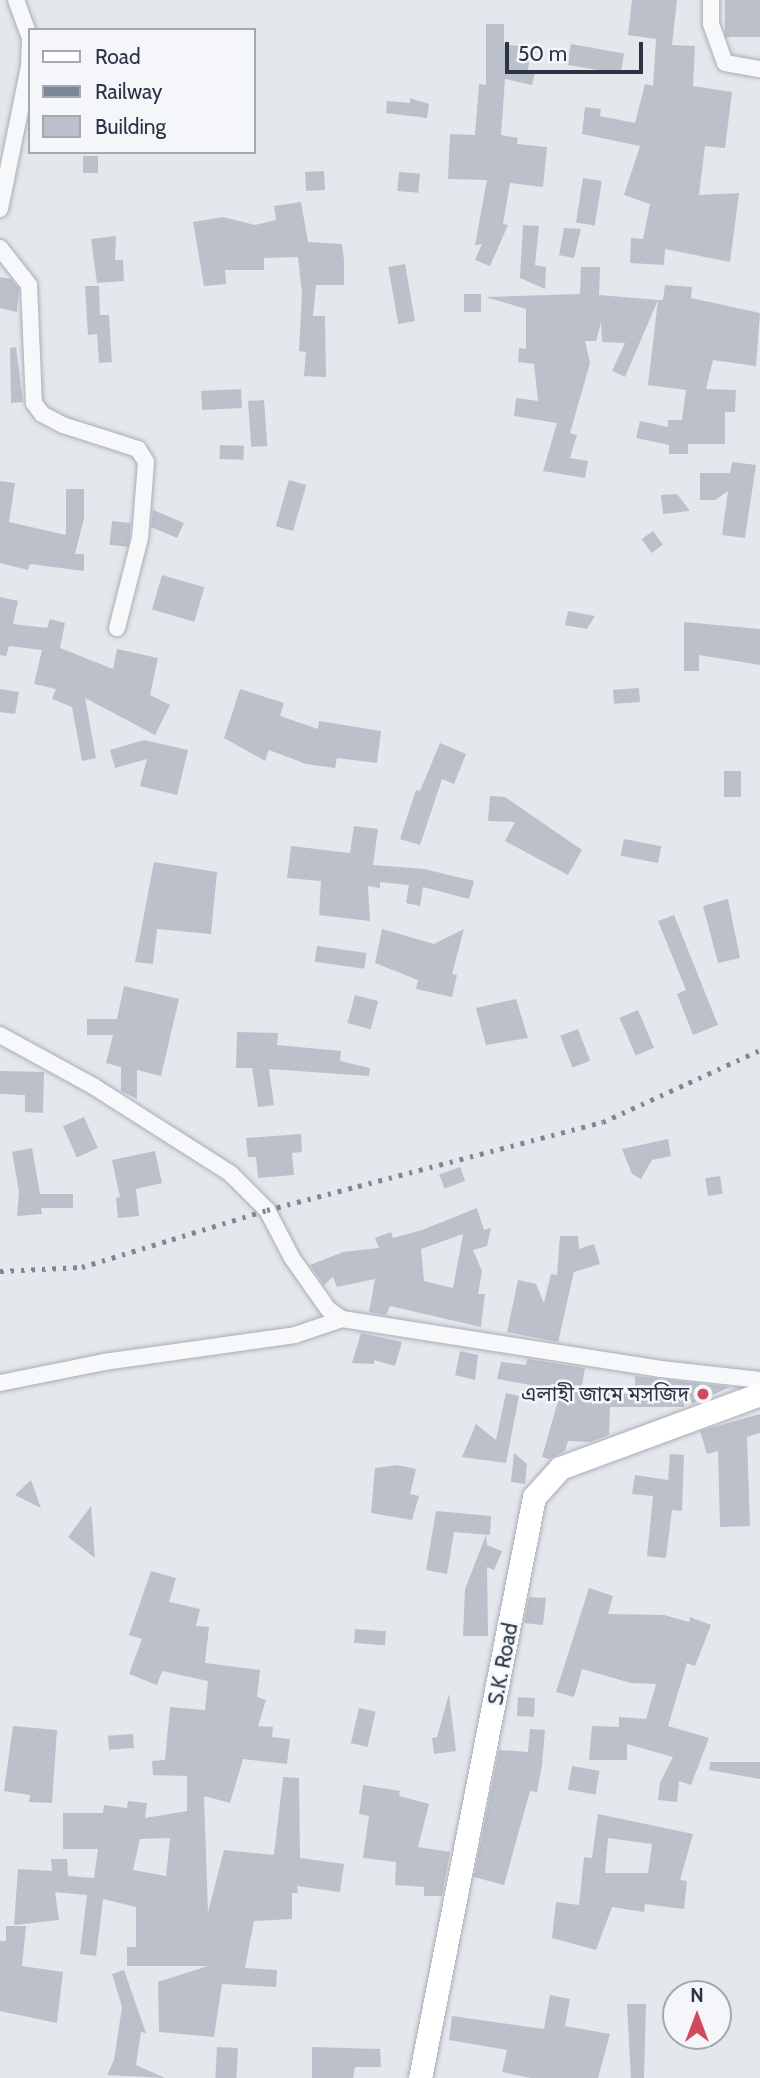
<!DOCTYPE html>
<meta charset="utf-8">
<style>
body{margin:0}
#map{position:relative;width:760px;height:2078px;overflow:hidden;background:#e4e7ec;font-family:Cabin,"Noto Sans Bengali",sans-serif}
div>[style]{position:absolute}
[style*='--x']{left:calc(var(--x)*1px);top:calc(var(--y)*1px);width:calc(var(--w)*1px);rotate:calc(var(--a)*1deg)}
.building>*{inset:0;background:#bbc0ca;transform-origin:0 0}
.roads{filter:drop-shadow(0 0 2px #a9aeb7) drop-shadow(0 0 2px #a9aeb7)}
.minor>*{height:16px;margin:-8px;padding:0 8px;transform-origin:8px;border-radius:8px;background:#f7f8fa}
.secondary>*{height:23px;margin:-11.5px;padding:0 11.5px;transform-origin:11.5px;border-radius:11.5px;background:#fff}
.rail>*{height:5px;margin-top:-2.5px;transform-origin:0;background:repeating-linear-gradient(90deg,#7d8696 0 3.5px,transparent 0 10.5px)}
.dots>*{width:19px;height:19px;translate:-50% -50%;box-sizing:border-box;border:4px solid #f4f6f9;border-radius:50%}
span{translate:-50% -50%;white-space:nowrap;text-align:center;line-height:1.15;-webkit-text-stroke:5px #f4f6f9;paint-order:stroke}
.poi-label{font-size:21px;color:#2b3445}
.right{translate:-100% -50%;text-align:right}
.street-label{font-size:21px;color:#2b3445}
.legend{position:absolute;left:28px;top:28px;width:228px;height:126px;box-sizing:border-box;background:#f4f6f9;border:2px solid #a4a8b1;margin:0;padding:9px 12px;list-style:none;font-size:21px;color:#2b3445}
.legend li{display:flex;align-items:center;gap:14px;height:35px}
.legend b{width:35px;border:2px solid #a4a8b1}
.north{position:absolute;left:662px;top:1980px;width:70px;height:70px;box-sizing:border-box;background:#f4f6f9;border:2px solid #a4a8b1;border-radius:50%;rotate:0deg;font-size:19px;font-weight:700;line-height:28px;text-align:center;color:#2b3445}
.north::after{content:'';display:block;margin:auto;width:24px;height:32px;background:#d1495b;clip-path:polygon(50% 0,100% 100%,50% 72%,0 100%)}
.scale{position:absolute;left:505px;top:42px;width:138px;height:32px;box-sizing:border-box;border:4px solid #2b3445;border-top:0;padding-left:9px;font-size:21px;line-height:24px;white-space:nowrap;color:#2b3445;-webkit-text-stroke:5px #f4f6f9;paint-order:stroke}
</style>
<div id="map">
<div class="building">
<div style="clip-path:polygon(632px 0,677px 0,672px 45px,695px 46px,693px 86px,732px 92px,725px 148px,705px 146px,699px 195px,739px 193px,730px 262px,665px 249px,664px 265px,630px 263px,631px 238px,643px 239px,650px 204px,624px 195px,640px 146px,582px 134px,585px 107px,601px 109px,600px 116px,635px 123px,645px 84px,653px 86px,656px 39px,628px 35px)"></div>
<div style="left:725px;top:0;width:35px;height:37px"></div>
<div style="clip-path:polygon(486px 24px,504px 24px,504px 44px,531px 48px,528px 70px,535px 72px,532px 85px,505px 79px,501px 135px,518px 138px,517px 144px,547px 147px,543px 187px,510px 183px,503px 224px,508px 225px,490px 266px,475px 260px,482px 244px,475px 245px,487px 180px,448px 179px,450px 134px,475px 135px,479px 84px,486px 85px)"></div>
<div style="left:571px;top:44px;width:54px;height:21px;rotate:10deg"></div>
<div style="clip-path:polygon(410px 98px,429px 104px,427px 118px,386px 113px,387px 101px,410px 103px)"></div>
<div style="left:83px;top:156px;width:15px;height:17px"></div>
<div style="left:324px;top:171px;width:19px;height:19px;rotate:87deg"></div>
<div style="left:399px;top:172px;width:21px;height:19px;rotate:5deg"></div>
<div style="left:583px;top:178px;width:19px;height:45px;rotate:9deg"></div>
<div style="clip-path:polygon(301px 202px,308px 242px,342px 244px,344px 260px,344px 285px,316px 285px,313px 316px,325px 316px,326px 377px,304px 376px,306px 352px,299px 351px,302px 293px,298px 257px,264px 258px,264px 270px,225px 270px,226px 284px,204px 286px,193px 222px,223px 217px,255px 225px,276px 220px,274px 206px)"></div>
<div style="clip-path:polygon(523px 225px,539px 226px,535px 265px,546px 267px,545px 289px,520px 278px)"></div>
<div style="clip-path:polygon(564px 228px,581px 229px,574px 258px,559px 255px)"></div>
<div style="clip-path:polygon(116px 236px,115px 260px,123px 260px,124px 281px,97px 283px,91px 239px)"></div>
<div style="left:405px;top:264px;width:58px;height:17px;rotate:80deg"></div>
<div style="clip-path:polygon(581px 267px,600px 267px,599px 295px,658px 300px,625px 377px,612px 371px,625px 343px,602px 342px,601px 322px,596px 341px,585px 341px,590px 363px,570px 433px,577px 435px,570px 458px,588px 461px,585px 478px,543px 471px,557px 423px,514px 416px,516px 398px,538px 401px,534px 364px,518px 362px,519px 348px,526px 349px,526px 309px,486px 297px,580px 294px)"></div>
<div style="clip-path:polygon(0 277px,11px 279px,19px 289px,17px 312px,0 308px)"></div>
<div style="clip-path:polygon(665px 285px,692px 287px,691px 298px,760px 313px,756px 366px,713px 360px,706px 389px,736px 390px,735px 412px,725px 412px,725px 444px,688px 444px,688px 454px,669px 454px,669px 445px,636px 438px,640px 421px,668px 427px,668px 420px,682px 420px,686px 390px,648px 385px,658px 300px,663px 300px)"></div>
<div style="clip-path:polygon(85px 286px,99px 286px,100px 315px,109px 315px,112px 362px,99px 363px,97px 334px,88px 335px)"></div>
<div style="left:464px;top:294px;width:17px;height:18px"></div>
<div style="clip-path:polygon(16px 347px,23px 402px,11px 403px,10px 348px)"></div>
<div style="left:241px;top:389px;width:19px;height:40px;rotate:87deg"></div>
<div style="left:264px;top:400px;width:46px;height:16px;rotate:86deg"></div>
<div style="left:220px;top:445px;width:24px;height:14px;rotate:2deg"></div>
<div style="clip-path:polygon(732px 462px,756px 465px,745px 538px,722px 535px,728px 491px,715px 500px,700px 500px,700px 473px,730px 473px)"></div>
<div style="left:289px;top:480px;width:18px;height:48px;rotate:16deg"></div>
<div style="clip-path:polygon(0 481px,15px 483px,9px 522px,66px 535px,66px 489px,84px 489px,84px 518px,75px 554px,84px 554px,84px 571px,30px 564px,28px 570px,0 563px)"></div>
<div style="clip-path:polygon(677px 494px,690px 511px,663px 514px,661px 495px)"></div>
<div style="clip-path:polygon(153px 510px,184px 523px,177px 538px,151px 527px)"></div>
<div style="left:112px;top:521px;width:19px;height:24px;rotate:6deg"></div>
<div style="left:653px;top:531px;width:17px;height:14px;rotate:54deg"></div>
<div style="left:162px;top:575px;width:44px;height:36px;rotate:16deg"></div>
<div style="clip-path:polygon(0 597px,18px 601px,13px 624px,47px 628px,50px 619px,65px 623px,60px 648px,113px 669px,117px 649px,158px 658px,150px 695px,170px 705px,155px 735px,85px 698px,96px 758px,82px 761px,72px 707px,52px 699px,56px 689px,34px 684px,42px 650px,9px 646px,6px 656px,0 655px)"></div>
<div style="clip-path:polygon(568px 611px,595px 616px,587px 629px,565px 625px)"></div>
<div style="clip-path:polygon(684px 622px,760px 629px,760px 665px,699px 655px,699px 671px,684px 671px)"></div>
<div style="left:639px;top:688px;width:14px;height:26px;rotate:86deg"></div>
<div style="clip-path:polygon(0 689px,19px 692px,15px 714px,0 712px)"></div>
<div style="clip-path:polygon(240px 689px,284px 703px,280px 716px,318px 729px,319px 721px,381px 731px,377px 763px,337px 758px,335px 768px,306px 764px,269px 750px,265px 761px,224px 738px)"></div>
<div style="clip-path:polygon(144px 740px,188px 750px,177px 795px,140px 786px,147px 759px,115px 768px,110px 750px)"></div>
<div style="clip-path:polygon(440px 743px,466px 754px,454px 784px,442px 779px,420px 845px,400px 839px,416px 790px,420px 791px)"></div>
<div style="left:741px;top:771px;width:26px;height:17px;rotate:90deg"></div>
<div style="clip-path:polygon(490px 796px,505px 797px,582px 850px,568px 875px,505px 841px,515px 822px,488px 821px)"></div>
<div style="clip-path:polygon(354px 826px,378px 829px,373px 865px,424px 869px,474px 881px,469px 899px,423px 887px,420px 906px,406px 903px,409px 885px,380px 882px,380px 888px,368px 886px,370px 921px,319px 915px,321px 881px,287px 878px,291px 846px,350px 853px)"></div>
<div style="left:624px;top:839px;width:38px;height:17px;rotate:11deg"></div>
<div style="clip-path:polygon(154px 862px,217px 872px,211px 934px,157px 929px,153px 964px,135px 962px)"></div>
<div style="clip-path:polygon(728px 899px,740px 958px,718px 963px,703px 906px)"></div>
<div style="clip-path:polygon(674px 915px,718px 1025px,693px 1035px,677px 994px,686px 990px,658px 921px)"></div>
<div style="clip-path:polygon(382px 929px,434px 944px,464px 929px,452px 974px,457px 975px,452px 997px,416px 989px,418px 980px,375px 963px)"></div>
<div style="left:317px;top:946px;width:50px;height:16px;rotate:8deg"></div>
<div style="clip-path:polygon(124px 986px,179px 999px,161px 1076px,137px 1070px,137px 1099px,121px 1091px,121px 1067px,106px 1063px,113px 1035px,87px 1035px,87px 1019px,117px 1019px)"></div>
<div style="left:355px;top:995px;width:24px;height:29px;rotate:15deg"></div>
<div style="clip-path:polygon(516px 999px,528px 1038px,486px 1045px,476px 1008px)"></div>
<div style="left:638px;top:1010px;width:41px;height:20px;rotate:67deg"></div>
<div style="left:578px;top:1029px;width:34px;height:19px;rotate:69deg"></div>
<div style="clip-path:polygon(237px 1032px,278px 1033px,277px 1045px,341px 1051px,340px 1061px,370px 1068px,369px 1076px,269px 1069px,274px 1105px,258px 1107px,252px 1068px,236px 1068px)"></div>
<div style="clip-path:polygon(0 1071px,44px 1072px,43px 1113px,25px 1112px,25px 1095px,0 1094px)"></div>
<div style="left:84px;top:1117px;width:34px;height:23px;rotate:66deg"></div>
<div style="clip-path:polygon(301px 1134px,302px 1152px,292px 1153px,294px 1175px,258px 1178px,256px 1157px,248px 1157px,246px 1138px)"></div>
<div style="clip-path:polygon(668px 1139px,671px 1156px,652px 1160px,641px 1179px,632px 1174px,622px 1149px)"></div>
<div style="clip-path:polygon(32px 1148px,40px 1194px,73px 1194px,73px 1208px,41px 1208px,42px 1214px,17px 1216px,19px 1192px,12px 1152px)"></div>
<div style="clip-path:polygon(155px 1151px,162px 1183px,136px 1189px,139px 1216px,118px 1218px,116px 1198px,120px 1197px,112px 1160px)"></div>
<div style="left:460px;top:1167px;width:15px;height:22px;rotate:70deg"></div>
<div style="left:720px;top:1176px;width:18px;height:15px;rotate:81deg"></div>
<div style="clip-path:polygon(evenodd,477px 1208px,484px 1230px,491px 1228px,487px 1246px,473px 1250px,482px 1271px,478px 1294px,485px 1294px,481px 1327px,390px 1306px,386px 1315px,369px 1312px,375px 1279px,337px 1287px,333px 1277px,324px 1285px,310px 1265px,343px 1252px,379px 1248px,375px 1238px,391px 1232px,393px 1238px,422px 1230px,477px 1208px,463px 1234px,453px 1288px,424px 1281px,421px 1249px,463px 1234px)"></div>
<div style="clip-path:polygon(560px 1236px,578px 1236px,579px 1249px,594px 1244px,600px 1264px,574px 1272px,558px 1342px,507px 1332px,518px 1280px,536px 1284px,544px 1303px,551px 1274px,557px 1275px)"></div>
<div style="clip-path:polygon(361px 1333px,402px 1342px,395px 1366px,374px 1360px,374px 1364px,352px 1363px)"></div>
<div style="clip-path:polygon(460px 1351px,478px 1355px,475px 1380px,455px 1375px)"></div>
<div style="clip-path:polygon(527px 1359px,585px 1368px,581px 1391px,635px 1394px,635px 1376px,730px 1387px,692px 1404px,688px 1390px,684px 1407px,610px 1407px,609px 1435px,590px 1442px,568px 1441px,565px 1451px,549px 1459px,542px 1457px,558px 1401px,552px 1400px,553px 1389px,497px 1379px,501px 1362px,526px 1365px)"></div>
<div style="clip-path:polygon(506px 1393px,519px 1396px,506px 1463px,462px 1457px,476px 1424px,496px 1440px)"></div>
<div style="clip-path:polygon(760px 1414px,760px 1433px,747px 1437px,750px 1526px,720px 1527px,718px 1451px,707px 1454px,700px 1431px)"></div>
<div style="clip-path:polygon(514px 1453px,527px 1464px,525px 1484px,511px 1482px)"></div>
<div style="clip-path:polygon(670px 1454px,684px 1455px,682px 1511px,672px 1510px,666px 1558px,647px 1556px,653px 1496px,632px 1494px,635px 1475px,668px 1480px)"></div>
<div style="clip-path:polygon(397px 1465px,416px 1469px,410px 1494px,419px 1496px,412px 1520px,371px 1513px,375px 1468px)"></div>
<div style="clip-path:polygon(31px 1480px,41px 1508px,15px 1495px)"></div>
<div style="clip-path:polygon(91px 1506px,95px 1558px,68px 1537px)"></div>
<div style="clip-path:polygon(436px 1511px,491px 1516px,490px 1535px,454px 1532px,447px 1574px,426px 1570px)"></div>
<div style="clip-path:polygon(486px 1535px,487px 1545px,502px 1551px,494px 1570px,487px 1567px,488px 1636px,463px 1636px,465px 1589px)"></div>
<div style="clip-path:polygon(evenodd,151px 1571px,176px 1578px,169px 1602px,200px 1609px,196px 1626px,209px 1627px,205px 1663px,260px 1670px,257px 1697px,266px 1700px,258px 1726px,273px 1727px,272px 1737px,290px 1739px,287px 1764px,243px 1759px,230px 1803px,204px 1796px,208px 1912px,224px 1850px,274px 1855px,283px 1777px,299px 1778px,300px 1858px,344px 1864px,340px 1892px,297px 1886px,298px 1893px,292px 1893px,292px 1919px,254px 1921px,245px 1968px,277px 1970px,276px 1987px,222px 1984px,214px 2037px,159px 2032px,158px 1982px,208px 1966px,127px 1966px,127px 1947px,136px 1947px,136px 1907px,103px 1899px,96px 1956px,80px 1954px,87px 1895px,55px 1892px,59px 1920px,14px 1925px,18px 1869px,52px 1871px,51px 1859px,67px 1859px,68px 1876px,94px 1878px,98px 1849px,63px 1849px,63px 1813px,103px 1813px,104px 1805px,127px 1808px,128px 1801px,147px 1803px,145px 1818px,187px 1811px,187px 1776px,153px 1775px,152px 1761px,165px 1760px,170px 1707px,205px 1710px,208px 1681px,162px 1671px,157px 1685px,129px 1674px,142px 1639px,129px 1635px,151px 1571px,170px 1838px,166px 1876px,133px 1870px,140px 1839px,170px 1838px)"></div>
<div style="clip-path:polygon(589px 1588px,613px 1596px,608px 1614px,664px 1615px,689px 1622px,690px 1617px,711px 1625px,695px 1666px,687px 1663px,668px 1726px,709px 1738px,691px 1785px,679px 1781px,677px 1802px,658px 1800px,660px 1783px,673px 1757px,627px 1744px,627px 1760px,589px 1760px,592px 1726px,619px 1727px,619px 1717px,646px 1719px,656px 1684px,631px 1683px,582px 1669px,574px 1697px,556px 1692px)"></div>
<div style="clip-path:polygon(529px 1597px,546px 1598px,543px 1625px,524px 1623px)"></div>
<div style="left:355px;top:1629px;width:31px;height:14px;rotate:4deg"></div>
<div style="clip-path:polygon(449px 1694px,456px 1751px,434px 1754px,432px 1738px,437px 1737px)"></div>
<div style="left:518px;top:1697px;width:17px;height:19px;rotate:3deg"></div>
<div style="left:359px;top:1708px;width:17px;height:36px;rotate:13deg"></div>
<div style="clip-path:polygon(13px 1726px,57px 1730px,52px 1803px,29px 1802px,30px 1795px,4px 1791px)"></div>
<div style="clip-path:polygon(530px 1729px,545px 1730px,542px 1765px,537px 1792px,530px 1791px,504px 1885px,474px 1877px,499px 1750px,528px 1752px)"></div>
<div style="left:133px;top:1734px;width:14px;height:25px;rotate:86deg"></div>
<div style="clip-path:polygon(710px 1762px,760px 1762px,760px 1779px,709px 1770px)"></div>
<div style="left:572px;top:1766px;width:28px;height:24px;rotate:10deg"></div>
<div style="clip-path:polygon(363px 1785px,400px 1791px,399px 1796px,429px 1804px,418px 1847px,450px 1852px,442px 1896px,424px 1896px,424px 1887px,395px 1885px,396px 1862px,363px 1858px,369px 1816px,359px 1814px)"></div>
<div style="clip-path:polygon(evenodd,598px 1814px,693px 1834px,680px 1880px,687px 1881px,684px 1909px,645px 1904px,644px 1912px,612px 1907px,596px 1950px,552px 1938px,556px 1902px,579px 1905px,584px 1857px,592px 1858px,598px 1814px,608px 1838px,652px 1844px,648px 1873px,605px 1873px,608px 1838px)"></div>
<div style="clip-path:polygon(6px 1926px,26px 1926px,22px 1966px,63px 1972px,57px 2023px,0 2011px,0 1941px,6px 1941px)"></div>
<div style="clip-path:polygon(124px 1970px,146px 2033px,141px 2032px,136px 2065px,165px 2078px,107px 2075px,114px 2060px,122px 2007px,112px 1974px)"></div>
<div style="clip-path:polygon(550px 1995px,570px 1999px,565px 2026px,610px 2034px,598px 2078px,531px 2078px,502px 2072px,507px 2050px,449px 2040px,452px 2016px,544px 2029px)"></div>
<div style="clip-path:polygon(627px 2004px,646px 2004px,644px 2078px,631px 2078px)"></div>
<div style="left:217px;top:2047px;width:21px;height:31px;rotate:3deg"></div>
<div style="clip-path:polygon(312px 2047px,380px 2049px,381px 2067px,355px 2067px,353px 2078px,312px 2078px)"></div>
</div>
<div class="roads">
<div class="minor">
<div style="--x:711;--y:0;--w:24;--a:90"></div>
<div style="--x:711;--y:24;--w:41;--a:70.3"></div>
<div style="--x:725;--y:63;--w:36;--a:10"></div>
<div style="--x:0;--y:209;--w:145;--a:-78.5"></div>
<div style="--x:29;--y:67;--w:29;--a:-88"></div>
<div style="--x:30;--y:38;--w:40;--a:-110.2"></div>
<div style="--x:0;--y:248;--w:47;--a:51.9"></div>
<div style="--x:29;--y:285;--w:118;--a:87.6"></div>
<div style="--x:34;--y:403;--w:14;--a:54"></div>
<div style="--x:42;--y:414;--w:24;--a:28"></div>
<div style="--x:63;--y:425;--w:79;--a:17.7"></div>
<div style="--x:138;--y:449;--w:15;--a:58"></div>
<div style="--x:146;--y:462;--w:76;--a:94.5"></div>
<div style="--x:140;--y:538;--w:93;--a:104.3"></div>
<div style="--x:0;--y:1035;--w:106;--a:28.7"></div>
<div style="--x:93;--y:1086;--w:164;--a:32.5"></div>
<div style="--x:231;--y:1174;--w:51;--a:45"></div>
<div style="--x:267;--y:1210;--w:54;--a:62.5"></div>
<div style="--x:292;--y:1258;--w:62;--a:54.8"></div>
<div style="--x:328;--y:1309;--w:17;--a:36"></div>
<div style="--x:342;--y:1319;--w:323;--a:8.9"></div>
<div style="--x:661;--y:1369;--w:100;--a:6.3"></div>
<div style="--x:0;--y:1383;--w:106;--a:-11.4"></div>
<div style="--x:104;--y:1362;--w:193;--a:-8"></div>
<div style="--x:295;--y:1335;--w:50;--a:-18.8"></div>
</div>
<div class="secondary">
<div style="--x:420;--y:2078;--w:592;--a:-78.9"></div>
<div style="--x:534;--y:1497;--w:39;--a:-48"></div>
<div style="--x:560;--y:1468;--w:213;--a:-20.3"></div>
</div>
</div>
<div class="rail">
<div style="--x:0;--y:1271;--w:82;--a:-2.8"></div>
<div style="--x:82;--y:1267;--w:194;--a:-17.1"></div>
<div style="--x:267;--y:1210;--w:347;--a:-14.7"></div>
<div style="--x:603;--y:1122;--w:173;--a:-24.6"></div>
</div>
<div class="dots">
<div style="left:703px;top:1394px;background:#d1495b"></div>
</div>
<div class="poi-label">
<span class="right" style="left:689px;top:1394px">এলাহী জামে মসজিদ</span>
</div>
<div class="street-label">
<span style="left:503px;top:1664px;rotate:-79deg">S.K. Road</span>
</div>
<ul class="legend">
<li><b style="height:9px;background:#fff"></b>Road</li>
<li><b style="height:9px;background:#7d8696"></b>Railway</li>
<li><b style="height:19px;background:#bbc0ca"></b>Building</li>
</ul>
<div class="north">N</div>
<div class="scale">50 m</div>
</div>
